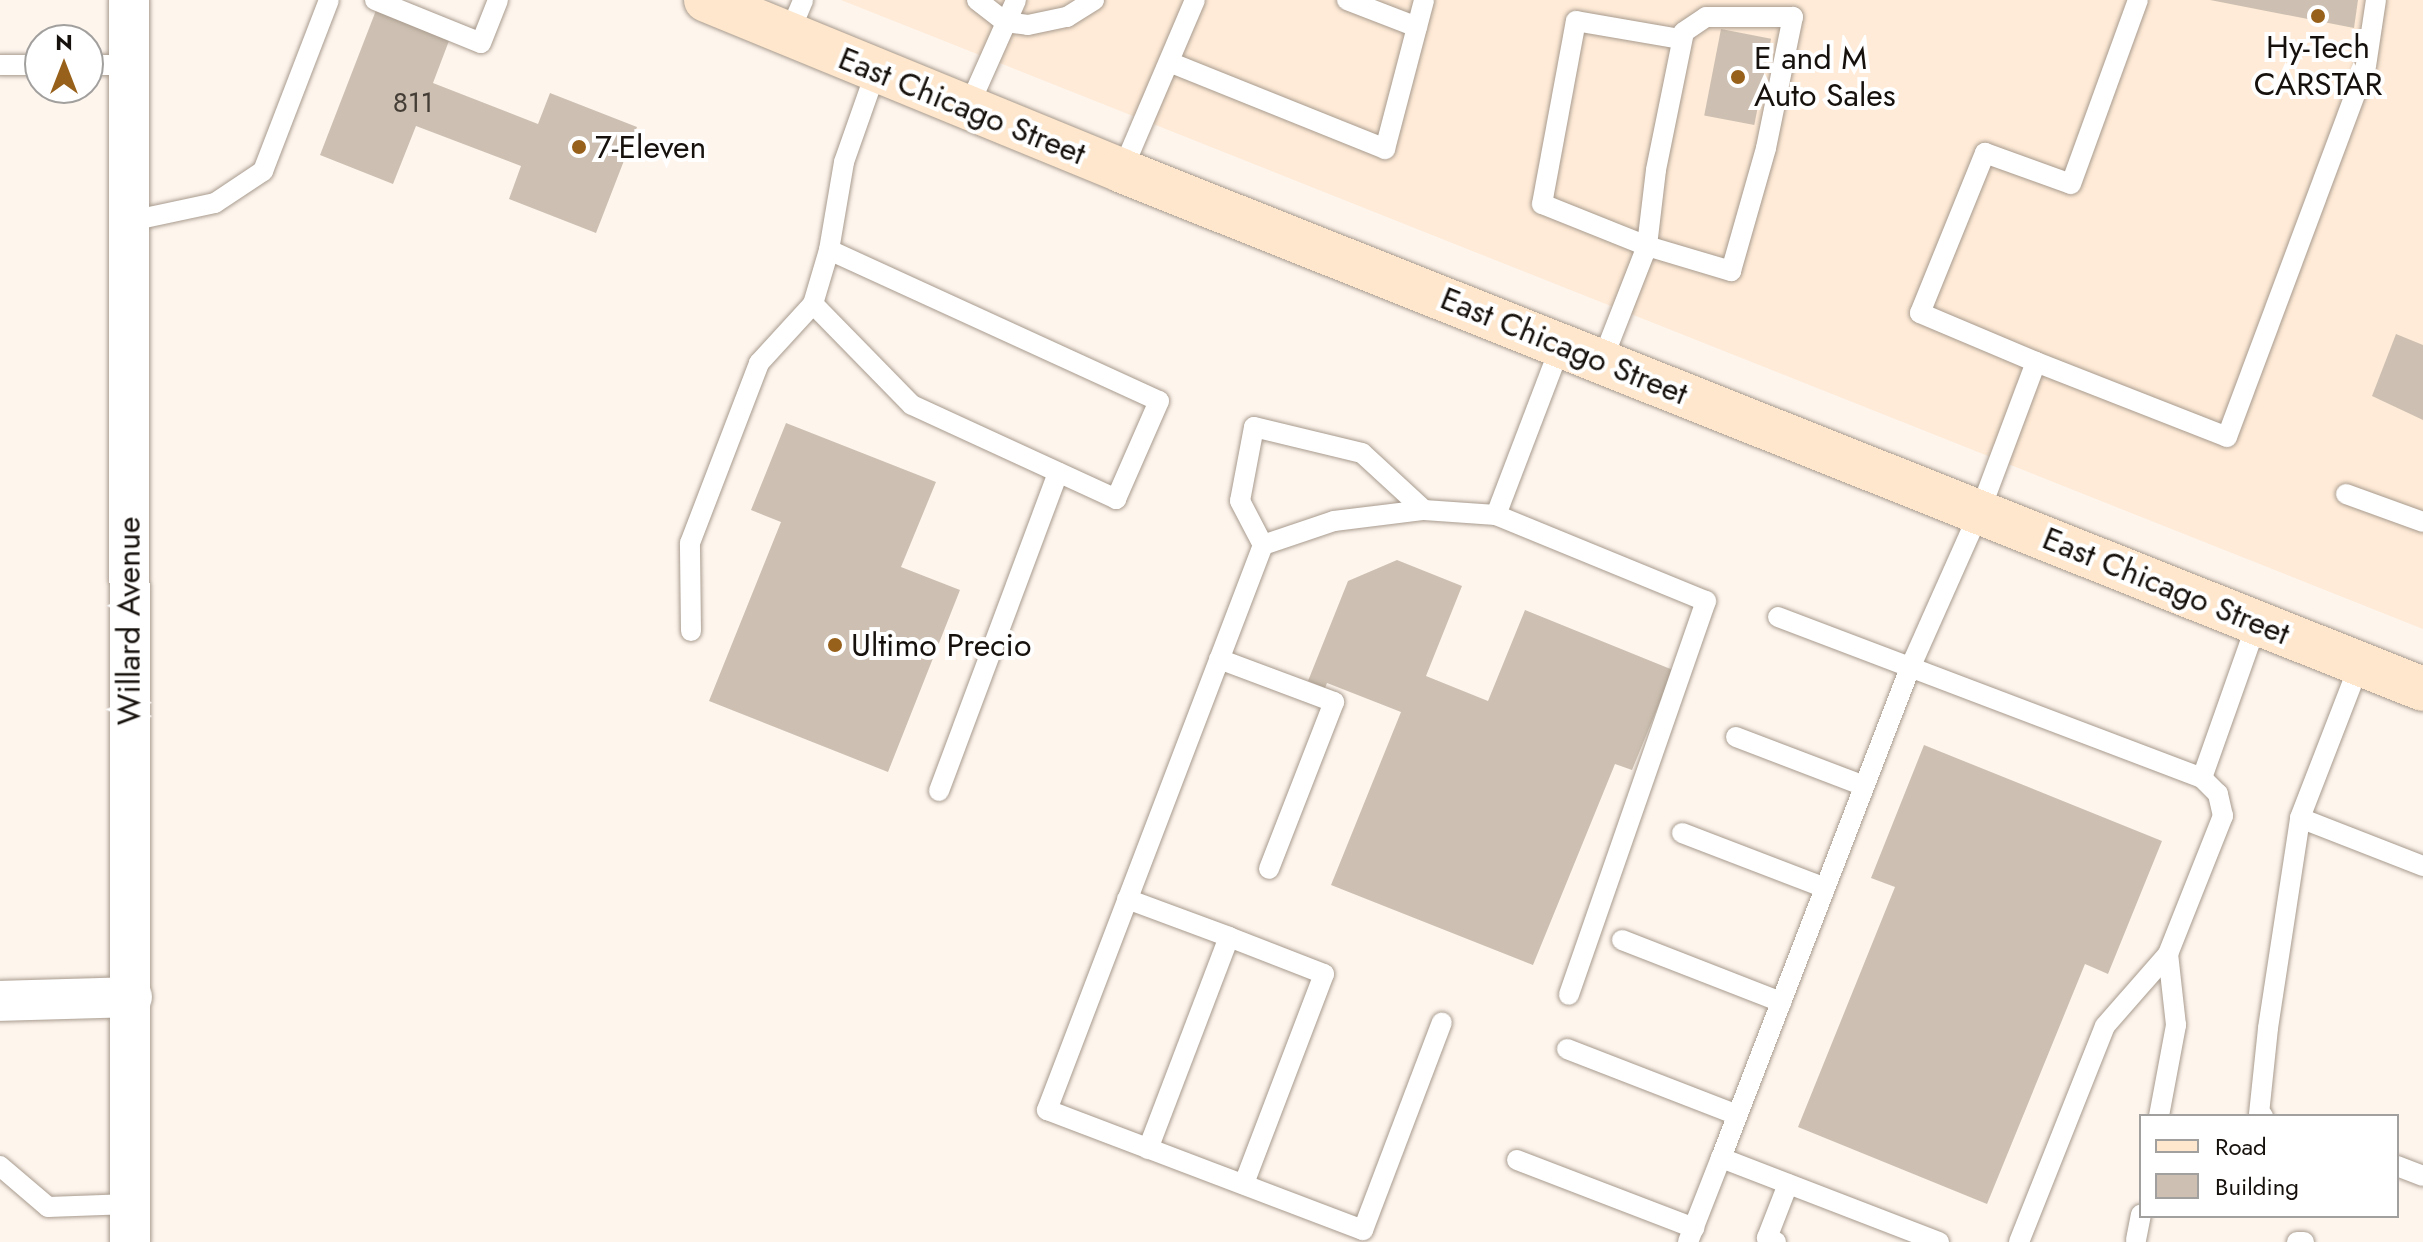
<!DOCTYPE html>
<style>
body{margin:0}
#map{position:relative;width:2423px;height:1242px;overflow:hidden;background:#fef5ed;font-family:Jost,sans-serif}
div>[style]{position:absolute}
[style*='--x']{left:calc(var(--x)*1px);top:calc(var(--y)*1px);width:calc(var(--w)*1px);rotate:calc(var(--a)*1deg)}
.built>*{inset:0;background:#ffebd7}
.building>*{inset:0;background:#cdc0b2;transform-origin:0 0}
.roads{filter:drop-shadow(0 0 2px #a89b8e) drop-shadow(0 0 2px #a89b8e)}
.lane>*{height:20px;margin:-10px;padding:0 10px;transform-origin:10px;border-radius:10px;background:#fff}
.street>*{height:40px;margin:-20px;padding:0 20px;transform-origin:20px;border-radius:20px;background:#fff}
.secondary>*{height:44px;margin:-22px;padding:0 22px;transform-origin:22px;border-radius:22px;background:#fee7cd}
.dots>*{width:22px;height:22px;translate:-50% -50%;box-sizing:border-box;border:4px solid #fff;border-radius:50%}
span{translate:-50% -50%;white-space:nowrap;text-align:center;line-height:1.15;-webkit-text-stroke:8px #fff;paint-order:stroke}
.number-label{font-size:28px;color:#443d36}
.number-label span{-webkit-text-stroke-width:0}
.poi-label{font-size:32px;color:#16110c}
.left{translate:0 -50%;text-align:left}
.street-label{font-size:32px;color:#16110c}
.legend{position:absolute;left:2139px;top:1114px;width:260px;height:104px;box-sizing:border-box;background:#fff;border:2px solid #a2a09e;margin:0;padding:10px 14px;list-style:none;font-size:24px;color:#16110c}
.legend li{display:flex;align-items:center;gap:16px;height:40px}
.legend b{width:40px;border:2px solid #a2a09e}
.north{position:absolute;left:24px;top:24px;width:80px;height:80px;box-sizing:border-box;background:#fff;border:2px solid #a2a09e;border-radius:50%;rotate:0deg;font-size:22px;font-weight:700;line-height:32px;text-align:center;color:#16110c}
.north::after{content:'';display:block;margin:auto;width:28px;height:36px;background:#98611b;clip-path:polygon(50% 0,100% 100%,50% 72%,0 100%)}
</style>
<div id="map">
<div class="built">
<div style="clip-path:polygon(841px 0,2423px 0,2423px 629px)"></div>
</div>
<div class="building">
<div style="clip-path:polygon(380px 0,455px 25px,433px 83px,538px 124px,550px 93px,637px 127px,596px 233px,509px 199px,521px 166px,416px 126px,393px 184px,320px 155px)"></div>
<div style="clip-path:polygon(2210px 0,2358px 0,2354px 28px)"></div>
<div style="left:1721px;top:29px;width:51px;height:88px;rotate:11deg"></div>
<div style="clip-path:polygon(2396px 334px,2423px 345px,2423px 420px,2372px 396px)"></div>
<div style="clip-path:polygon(786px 423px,936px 482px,901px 567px,960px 590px,888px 772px,709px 701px,781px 522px,751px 510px)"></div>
<div style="clip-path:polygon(1397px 560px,1462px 586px,1426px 676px,1488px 701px,1525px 610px,1673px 670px,1632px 770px,1615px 764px,1533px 965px,1331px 885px,1401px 712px,1327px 683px,1325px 688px,1308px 681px,1348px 581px)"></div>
<div style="clip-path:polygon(1924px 745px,2162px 841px,2108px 974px,2085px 964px,1987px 1204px,1798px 1127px,1895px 887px,1871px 878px)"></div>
</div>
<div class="roads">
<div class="lane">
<div style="--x:375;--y:0;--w:114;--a:22.1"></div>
<div style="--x:481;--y:43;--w:46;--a:-68.4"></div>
<div style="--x:977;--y:0;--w:36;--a:38"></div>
<div style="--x:1005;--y:22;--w:23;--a:7"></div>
<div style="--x:1028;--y:25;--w:40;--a:-12"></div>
<div style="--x:1067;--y:17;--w:32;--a:-32"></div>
<div style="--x:1347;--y:0;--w:75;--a:21.1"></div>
<div style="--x:788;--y:36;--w:39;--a:-67"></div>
<div style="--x:1169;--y:62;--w:233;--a:21.9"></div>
<div style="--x:1385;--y:149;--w:154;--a:-75.3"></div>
<div style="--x:0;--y:65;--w:40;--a:0"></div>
<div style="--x:88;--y:65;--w:40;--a:0"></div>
<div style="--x:968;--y:108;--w:118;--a:-66"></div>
<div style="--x:1122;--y:171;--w:186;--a:-66.9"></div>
<div style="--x:126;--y:222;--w:91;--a:-12.1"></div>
<div style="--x:215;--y:203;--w:58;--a:-33.7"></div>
<div style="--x:263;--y:171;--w:183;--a:-68.9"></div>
<div style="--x:813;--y:304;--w:141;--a:45.6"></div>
<div style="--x:912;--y:405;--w:225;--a:24.7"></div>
<div style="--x:1116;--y:499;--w:107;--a:-66.3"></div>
<div style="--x:1159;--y:401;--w:363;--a:-155.4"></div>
<div style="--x:1602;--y:361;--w:123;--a:-68.6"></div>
<div style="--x:1647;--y:246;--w:88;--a:16.6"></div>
<div style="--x:1731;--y:271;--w:128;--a:-74.1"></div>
<div style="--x:1766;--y:148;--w:134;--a:-78.4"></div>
<div style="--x:1793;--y:17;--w:87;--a:180"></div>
<div style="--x:1706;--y:17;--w:27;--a:146"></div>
<div style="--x:1684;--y:32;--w:141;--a:101.5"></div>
<div style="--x:1656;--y:170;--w:77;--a:96.8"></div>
<div style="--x:1647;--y:246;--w:113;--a:-158.2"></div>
<div style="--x:1542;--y:204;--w:186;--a:-79.5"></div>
<div style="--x:1576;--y:21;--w:106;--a:9.8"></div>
<div style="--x:2036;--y:362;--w:126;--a:-157.1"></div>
<div style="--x:1920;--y:313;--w:173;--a:-67.9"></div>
<div style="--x:1985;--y:153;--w:91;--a:19.8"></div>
<div style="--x:2071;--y:184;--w:196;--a:-70"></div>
<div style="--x:2346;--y:494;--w:82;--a:20"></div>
<div style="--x:1424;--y:510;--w:84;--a:-137.4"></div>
<div style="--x:1362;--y:453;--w:111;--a:-166.5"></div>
<div style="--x:1254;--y:427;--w:75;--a:100.7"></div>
<div style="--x:1240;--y:501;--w:50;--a:62.4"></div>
<div style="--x:1263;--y:545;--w:605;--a:110.92"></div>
<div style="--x:1047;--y:1110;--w:338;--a:20.8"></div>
<div style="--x:1363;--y:1230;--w:222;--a:-69.2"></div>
<div style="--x:1496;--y:515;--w:227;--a:22.3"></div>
<div style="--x:1706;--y:601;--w:417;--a:109.2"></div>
<div style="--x:1263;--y:545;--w:75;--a:-18.7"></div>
<div style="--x:1334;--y:521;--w:91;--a:-7"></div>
<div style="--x:1424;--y:510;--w:72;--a:4"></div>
<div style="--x:1496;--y:515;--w:182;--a:-69.1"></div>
<div style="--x:1778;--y:617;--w:454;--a:20.8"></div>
<div style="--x:2202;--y:778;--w:164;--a:-70.5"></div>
<div style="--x:691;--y:631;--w:88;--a:-90.7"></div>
<div style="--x:690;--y:543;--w:193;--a:-69"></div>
<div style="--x:759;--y:363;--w:80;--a:-47.5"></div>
<div style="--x:813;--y:304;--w:56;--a:-73.5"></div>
<div style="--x:829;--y:250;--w:89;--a:-80.3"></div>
<div style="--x:844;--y:162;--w:96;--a:-70.6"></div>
<div style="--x:1219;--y:659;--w:123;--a:20.5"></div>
<div style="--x:1334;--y:702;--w:179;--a:111.3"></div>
<div style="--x:2360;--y:663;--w:166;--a:111.2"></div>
<div style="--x:2300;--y:818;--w:132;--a:21.3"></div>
<div style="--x:1736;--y:737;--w:137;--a:20.9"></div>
<div style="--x:939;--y:791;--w:340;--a:-69.5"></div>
<div style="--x:1682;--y:833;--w:153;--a:21"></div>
<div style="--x:1127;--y:899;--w:109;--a:20.4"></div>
<div style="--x:1229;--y:937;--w:227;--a:110.9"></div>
<div style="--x:1229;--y:937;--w:102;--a:21.3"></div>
<div style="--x:1324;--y:974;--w:225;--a:110.9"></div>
<div style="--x:1622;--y:940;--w:171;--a:21.3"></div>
<div style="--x:1567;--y:1049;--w:182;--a:21.2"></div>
<div style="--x:2159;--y:1116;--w:93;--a:-79.4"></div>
<div style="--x:2176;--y:1025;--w:71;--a:-96.4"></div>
<div style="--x:2263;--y:1116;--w:4;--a:-153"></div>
<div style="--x:2259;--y:1114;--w:86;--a:-84"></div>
<div style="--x:2268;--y:1028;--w:212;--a:-81.3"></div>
<div style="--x:1517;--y:1160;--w:190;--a:21"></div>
<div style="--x:0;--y:1166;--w:63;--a:40.5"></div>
<div style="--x:48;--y:1207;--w:82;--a:-2.1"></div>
<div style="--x:2397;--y:1166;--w:28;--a:21"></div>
<div style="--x:2136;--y:1240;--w:26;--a:-79"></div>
<div style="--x:1688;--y:1242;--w:90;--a:-68.6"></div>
<div style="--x:1776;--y:1242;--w:10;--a:-156"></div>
<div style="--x:1767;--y:1238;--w:58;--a:-68.7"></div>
<div style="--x:1939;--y:1242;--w:234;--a:-158.9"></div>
<div style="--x:1721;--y:1158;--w:525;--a:-68.91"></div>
<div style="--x:1910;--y:668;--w:172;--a:-66"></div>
<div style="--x:1980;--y:511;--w:159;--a:-69.4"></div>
<div style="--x:2036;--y:362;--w:205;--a:21.4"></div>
<div style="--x:2227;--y:437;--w:396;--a:-69.5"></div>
<div style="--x:2366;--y:66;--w:67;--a:-81.4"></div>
<div style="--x:2019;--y:1242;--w:232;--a:-68.3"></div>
<div style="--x:2105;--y:1026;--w:96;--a:-48.8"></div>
<div style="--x:2168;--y:954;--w:149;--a:-68.3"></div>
<div style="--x:2223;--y:816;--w:23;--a:-103"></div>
<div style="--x:2218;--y:794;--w:23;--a:-135"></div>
<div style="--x:2297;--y:1242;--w:7;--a:0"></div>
</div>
<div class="street">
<div style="--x:129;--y:0;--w:1242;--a:89.95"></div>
<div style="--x:0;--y:1001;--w:132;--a:-1.7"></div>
</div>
<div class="secondary">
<div style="--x:706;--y:0;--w:450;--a:22.3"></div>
<div style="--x:1122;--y:171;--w:1400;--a:21.71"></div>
</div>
</div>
<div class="dots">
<div style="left:2318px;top:16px;background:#98611b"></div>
<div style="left:1738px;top:77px;background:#98611b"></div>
<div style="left:579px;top:147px;background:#98611b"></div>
<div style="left:835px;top:645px;background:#98611b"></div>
</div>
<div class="number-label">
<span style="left:413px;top:103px">811</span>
</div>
<div class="poi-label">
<span style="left:2318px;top:66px">Hy-Tech<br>CARSTAR</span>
<span class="left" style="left:1754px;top:77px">E and M<br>Auto Sales</span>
<span class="left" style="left:595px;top:147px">7-Eleven</span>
<span class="left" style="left:851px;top:645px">Ultimo Precio</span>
</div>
<div class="street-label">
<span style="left:962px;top:106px;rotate:22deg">East Chicago Street</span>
<span style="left:1564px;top:346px;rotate:22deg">East Chicago Street</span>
<span style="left:2166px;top:586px;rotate:22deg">East Chicago Street</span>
<span style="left:129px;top:621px;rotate:-90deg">Willard Avenue</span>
</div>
<ul class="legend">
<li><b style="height:10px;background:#fee7cd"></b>Road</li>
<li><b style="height:22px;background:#cdc0b2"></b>Building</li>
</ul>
<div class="north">N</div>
</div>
